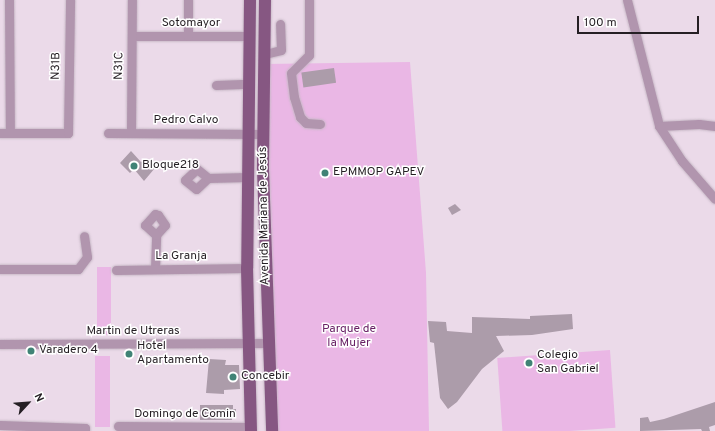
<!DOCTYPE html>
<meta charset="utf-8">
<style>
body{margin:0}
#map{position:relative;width:715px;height:431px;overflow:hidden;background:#ebdae9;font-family:Overpass,sans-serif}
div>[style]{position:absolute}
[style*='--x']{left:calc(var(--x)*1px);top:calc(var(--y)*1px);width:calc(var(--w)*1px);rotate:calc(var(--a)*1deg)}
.green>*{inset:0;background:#eab7e5;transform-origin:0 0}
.building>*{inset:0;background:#ac9caa;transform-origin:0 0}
.roads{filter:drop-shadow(0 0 1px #c7b8c6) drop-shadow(0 0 1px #c7b8c6)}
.minor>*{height:9px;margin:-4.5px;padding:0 4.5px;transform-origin:4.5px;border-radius:4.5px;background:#b195ae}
.major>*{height:12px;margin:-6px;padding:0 6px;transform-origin:6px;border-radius:6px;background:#865782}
.dots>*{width:11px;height:11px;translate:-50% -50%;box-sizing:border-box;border:2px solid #fff;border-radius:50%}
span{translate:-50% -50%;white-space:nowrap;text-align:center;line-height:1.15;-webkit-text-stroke:3px #fff;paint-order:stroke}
.street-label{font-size:12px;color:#251f24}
.poi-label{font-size:12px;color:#251f24}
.left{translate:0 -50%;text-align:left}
.park-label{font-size:12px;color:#692266}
.north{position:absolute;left:8px;top:383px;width:40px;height:40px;-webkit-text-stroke:3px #fff;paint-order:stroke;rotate:64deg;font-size:11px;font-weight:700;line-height:16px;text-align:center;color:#251f24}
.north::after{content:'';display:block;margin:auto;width:14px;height:18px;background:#251f24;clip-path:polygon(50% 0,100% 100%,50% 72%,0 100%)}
.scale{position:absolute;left:577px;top:16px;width:122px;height:18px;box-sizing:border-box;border:2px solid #251f24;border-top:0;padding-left:5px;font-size:12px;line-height:14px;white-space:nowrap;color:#251f24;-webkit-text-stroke:3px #fff;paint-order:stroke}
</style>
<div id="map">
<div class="green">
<div style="clip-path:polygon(410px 62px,426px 273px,429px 431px,272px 431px,264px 64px)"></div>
<div style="left:97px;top:267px;width:14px;height:68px"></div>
<div style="left:610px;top:350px;width:78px;height:113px;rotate:86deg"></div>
<div style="left:95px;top:356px;width:15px;height:71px"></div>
</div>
<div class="building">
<div style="left:334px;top:68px;width:15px;height:33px;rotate:82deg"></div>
<div style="clip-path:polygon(131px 151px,141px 162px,144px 160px,155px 168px,144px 181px,134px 169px,130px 173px,120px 163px)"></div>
<div style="clip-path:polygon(455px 204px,461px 210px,452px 215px,448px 208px)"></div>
<div style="clip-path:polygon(572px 314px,573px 329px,532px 335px,496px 336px,504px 351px,482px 369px,457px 402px,448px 409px,440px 398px,434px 343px,430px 342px,428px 321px,446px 322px,447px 331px,472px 333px,472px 317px,530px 319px,530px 316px)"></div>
<div style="clip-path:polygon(209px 359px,226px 360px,225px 365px,239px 365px,240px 389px,224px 390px,224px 394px,206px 393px)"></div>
<div style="clip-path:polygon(715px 402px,715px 425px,709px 427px,710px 431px,702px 431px,701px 429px,640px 431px,640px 418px,648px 417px,650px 422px,664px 419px)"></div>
<div style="clip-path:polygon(200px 405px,233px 405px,233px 409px,236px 409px,236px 417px,232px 417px,232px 420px,200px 420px)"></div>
</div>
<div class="roads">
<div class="minor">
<div style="--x:9;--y:0;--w:133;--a:89.6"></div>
<div style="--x:309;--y:0;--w:55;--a:90"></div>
<div style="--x:309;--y:55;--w:25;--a:135"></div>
<div style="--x:291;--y:73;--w:24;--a:83"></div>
<div style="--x:294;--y:97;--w:21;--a:73"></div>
<div style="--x:300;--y:117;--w:8;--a:45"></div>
<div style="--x:306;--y:123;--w:14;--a:4"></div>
<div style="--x:627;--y:0;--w:130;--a:75.7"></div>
<div style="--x:659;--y:126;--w:40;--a:-2.9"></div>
<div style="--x:699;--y:124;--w:16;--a:7"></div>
<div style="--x:132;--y:36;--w:118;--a:0"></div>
<div style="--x:188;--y:36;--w:36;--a:-90"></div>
<div style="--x:265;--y:54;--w:16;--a:-14"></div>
<div style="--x:281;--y:50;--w:26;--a:-92"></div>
<div style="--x:216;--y:85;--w:33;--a:-2"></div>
<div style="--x:659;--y:126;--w:42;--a:56.7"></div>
<div style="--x:682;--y:161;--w:50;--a:49"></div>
<div style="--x:131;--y:132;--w:132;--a:-89.6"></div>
<div style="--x:0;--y:133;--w:68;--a:0"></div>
<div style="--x:68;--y:133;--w:133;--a:-89.1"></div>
<div style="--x:108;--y:133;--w:155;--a:0.4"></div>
<div style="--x:208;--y:178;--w:16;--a:137"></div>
<div style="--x:196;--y:189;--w:14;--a:-141"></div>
<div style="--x:185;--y:180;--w:16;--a:-43"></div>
<div style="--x:197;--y:169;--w:14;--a:39"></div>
<div style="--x:208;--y:178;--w:40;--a:-1.4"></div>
<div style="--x:0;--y:269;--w:78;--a:0"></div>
<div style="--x:78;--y:269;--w:15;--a:-53"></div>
<div style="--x:87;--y:257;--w:21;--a:-98"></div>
<div style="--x:155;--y:269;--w:34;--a:-88"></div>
<div style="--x:156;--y:235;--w:13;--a:-48"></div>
<div style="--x:165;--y:225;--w:12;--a:-125"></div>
<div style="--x:158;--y:215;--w:3;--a:-162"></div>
<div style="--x:155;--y:214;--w:15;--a:132"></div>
<div style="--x:145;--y:225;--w:15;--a:42"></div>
<div style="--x:116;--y:270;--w:131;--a:-0.9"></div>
<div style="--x:0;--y:344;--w:267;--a:-0.2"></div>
<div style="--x:0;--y:425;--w:85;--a:2"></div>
<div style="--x:85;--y:428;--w:3;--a:90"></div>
<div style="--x:118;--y:426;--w:133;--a:0.4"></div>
</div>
<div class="major">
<div style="--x:250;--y:0;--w:268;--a:90.6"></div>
<div style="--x:247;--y:268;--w:163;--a:88.6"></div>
<div style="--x:265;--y:0;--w:169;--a:90.7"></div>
<div style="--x:263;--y:169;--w:262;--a:88"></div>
</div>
</div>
<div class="dots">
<div style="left:134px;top:166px;background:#408376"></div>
<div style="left:325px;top:173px;background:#408376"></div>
<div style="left:31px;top:351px;background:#408376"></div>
<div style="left:129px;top:354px;background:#408376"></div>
<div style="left:529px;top:363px;background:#408376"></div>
<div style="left:233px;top:377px;background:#408376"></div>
</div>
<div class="street-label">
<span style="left:191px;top:24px">Sotomayor</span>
<span style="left:57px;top:66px;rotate:-89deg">N31B</span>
<span style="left:120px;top:66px;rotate:-89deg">N31C</span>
<span style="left:186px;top:121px">Pedro Calvo</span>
<span style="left:265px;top:216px;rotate:-91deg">Avenida Mariana de Jesús</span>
<span style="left:181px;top:257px">La Granja</span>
<span style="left:133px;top:332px">Martin de Utreras</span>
<span style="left:185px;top:415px">Domingo de Comin</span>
</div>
<div class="poi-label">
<span class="left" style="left:142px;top:166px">Bloque218</span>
<span class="left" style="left:333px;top:173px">EPMMOP GAPEV</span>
<span class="left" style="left:137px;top:354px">Hotel<br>Apartamento</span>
<span class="left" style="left:39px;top:351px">Varadero 4</span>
<span class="left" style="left:537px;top:363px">Colegio<br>San Gabriel</span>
<span class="left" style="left:241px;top:377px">Concebir</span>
</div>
<div class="park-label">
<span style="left:349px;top:337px">Parque de<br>la Mujer</span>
</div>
<div class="north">N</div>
<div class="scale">100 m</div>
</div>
